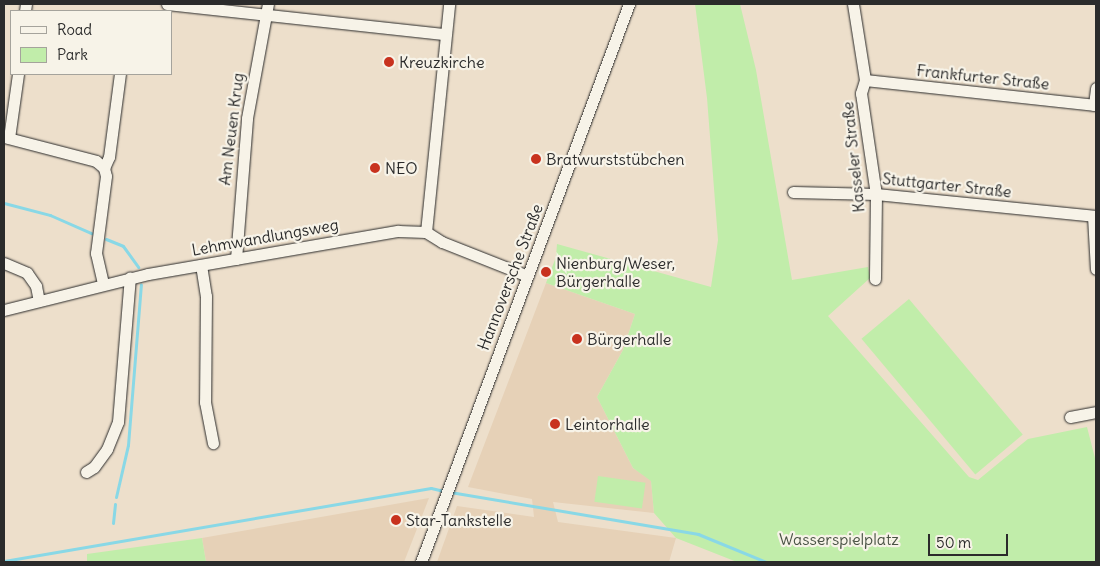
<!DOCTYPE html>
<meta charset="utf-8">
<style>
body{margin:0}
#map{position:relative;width:1100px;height:566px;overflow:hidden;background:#eddfcb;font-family:Delius,sans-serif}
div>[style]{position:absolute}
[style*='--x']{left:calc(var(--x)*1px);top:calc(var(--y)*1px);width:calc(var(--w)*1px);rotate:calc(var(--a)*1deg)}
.built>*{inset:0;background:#e6d1b7}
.green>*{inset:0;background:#c1edaa;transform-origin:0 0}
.stream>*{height:3px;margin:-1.5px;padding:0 1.5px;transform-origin:1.5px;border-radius:1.5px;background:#89d8e6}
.roads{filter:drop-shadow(0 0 1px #2b2b2b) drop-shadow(0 0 1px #2b2b2b)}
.minor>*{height:11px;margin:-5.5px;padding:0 5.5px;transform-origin:5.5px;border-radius:5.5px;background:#f7f3e8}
.dots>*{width:14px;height:14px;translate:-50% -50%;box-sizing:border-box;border:2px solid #f7f3e8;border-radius:50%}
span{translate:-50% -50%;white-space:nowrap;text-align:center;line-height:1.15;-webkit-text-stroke:4.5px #f7f3e8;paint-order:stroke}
.poi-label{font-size:16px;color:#2b2b2b}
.left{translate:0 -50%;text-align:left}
.street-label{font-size:16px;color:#2b2b2b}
.park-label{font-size:16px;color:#495244}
.frame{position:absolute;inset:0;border:5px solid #2b2b2b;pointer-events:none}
.legend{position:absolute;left:10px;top:10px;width:162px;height:65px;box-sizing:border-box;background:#f7f3e8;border:1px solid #a5a39c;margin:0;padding:6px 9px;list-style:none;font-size:15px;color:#2b2b2b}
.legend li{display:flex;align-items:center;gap:10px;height:25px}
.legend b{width:25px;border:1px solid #a5a39c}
.scale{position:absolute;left:928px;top:534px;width:80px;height:22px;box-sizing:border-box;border:2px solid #2b2b2b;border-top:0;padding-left:6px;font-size:15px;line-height:18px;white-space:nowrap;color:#2b2b2b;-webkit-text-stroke:4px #f7f3e8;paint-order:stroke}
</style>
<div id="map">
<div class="built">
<div style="clip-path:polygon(546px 283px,635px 314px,623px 350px,597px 397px,633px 468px,651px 480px,654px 513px,553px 502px,558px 522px,676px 538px,669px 562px,437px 562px,457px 506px,534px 517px,532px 499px,468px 487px)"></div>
<div style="clip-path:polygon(429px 498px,404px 562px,206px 562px,202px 538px)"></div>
</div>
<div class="green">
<div style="clip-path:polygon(695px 4px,740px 4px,756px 70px,792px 280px,868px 267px,870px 278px,828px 316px,969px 477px,978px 480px,1028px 439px,1087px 427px,1096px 462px,1096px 562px,737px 562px,676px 538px,654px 513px,651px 481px,633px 468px,597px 397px,623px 350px,635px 314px,546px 283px,556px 257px,557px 244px,711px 287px,718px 240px,707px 98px)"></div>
<div style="left:909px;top:299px;width:177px;height:62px;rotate:50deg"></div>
<div style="left:598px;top:476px;width:48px;height:26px;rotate:8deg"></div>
<div style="clip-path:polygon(202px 538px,206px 562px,87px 562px,87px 554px)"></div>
</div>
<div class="stream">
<div style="--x:4;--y:203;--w:48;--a:14.6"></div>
<div style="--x:50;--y:215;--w:45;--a:23.7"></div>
<div style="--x:106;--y:239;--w:18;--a:22"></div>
<div style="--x:123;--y:246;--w:26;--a:54"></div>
<div style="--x:450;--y:492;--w:252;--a:9.6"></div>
<div style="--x:698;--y:534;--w:74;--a:22.4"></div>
<div style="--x:116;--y:497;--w:53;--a:-77"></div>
<div style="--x:128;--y:445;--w:161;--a:-85.4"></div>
<div style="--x:113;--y:523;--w:19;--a:-84"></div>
<div style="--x:4;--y:561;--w:433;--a:-9.7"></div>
<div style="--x:431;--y:488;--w:13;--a:13"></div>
</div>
<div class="roads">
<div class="minor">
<div style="--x:167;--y:4;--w:280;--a:6.2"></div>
<div style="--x:853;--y:4;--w:77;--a:81"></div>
<div style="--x:865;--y:80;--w:14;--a:107"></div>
<div style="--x:861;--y:93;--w:102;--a:81.6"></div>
<div style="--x:876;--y:194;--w:85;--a:90.7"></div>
<div style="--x:25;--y:11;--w:7;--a:-82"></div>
<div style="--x:865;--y:80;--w:232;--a:6.2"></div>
<div style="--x:1094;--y:105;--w:17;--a:-83"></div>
<div style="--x:4;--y:137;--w:95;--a:14.6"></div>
<div style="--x:96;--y:161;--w:11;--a:41"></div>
<div style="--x:104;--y:168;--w:8;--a:76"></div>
<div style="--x:106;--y:176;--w:78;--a:97.4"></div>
<div style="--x:96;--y:253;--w:32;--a:77"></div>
<div style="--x:9;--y:138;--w:65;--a:-82"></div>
<div style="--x:104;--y:168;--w:12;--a:-66"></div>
<div style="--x:109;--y:157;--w:84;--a:-82.5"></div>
<div style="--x:793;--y:192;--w:83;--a:1.4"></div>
<div style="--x:876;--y:194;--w:221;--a:5.7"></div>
<div style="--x:1093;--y:216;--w:53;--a:86.8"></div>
<div style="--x:426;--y:232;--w:229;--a:-84.2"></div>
<div style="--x:236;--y:259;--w:141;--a:-85.5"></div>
<div style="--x:247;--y:118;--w:116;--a:-79.6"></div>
<div style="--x:4;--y:263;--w:25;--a:23"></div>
<div style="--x:27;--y:273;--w:16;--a:55"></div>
<div style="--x:36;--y:286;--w:15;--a:79"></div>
<div style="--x:201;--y:265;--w:31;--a:81"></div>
<div style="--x:206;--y:296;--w:106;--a:90.5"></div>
<div style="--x:205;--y:402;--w:42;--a:79"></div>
<div style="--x:4;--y:310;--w:148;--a:-14"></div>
<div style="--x:148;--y:274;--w:254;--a:-9.8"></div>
<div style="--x:398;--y:231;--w:28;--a:2"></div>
<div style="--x:426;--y:232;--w:19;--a:32"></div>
<div style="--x:442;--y:242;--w:92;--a:21.6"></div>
<div style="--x:1070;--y:417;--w:26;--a:-11"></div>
<div style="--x:86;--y:472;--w:9;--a:-32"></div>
<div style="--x:94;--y:467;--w:22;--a:-54"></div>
<div style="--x:107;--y:449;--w:29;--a:-68"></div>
<div style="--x:118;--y:422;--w:145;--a:-85.3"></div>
<div style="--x:421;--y:562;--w:596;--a:-69.56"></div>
</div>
</div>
<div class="dots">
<div style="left:389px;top:62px;background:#c8321e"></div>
<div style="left:536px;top:159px;background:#c8321e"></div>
<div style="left:375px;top:168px;background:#c8321e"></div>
<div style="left:546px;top:272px;background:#c8321e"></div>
<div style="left:577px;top:339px;background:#c8321e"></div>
<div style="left:555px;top:424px;background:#c8321e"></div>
<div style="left:396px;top:520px;background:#c8321e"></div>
</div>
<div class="poi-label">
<span class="left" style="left:399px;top:62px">Kreuzkirche</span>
<span class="left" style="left:546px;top:159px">Bratwurststübchen</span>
<span class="left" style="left:385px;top:168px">NEO</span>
<span class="left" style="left:556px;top:272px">Nienburg/Weser,<br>Bürgerhalle</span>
<span class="left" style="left:587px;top:339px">Bürgerhalle</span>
<span class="left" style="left:565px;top:424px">Leintorhalle</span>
<span class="left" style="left:406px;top:520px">Star-Tankstelle</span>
</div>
<div class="street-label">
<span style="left:983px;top:77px;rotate:6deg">Frankfurter Straße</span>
<span style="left:231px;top:129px;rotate:-83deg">Am Neuen Krug</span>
<span style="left:853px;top:157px;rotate:-96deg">Kasseler Straße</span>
<span style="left:947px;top:185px;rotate:6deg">Stuttgarter Straße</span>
<span style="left:265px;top:237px;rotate:-10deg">Lehmwandlungsweg</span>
<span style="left:510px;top:277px;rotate:-69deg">Hannoversche Straße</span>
</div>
<div class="park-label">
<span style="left:839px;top:539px">Wasserspielplatz</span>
</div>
<div class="frame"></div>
<ul class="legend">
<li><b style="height:6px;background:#f7f3e8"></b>Road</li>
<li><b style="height:14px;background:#c1edaa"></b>Park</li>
</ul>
<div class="scale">50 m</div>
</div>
